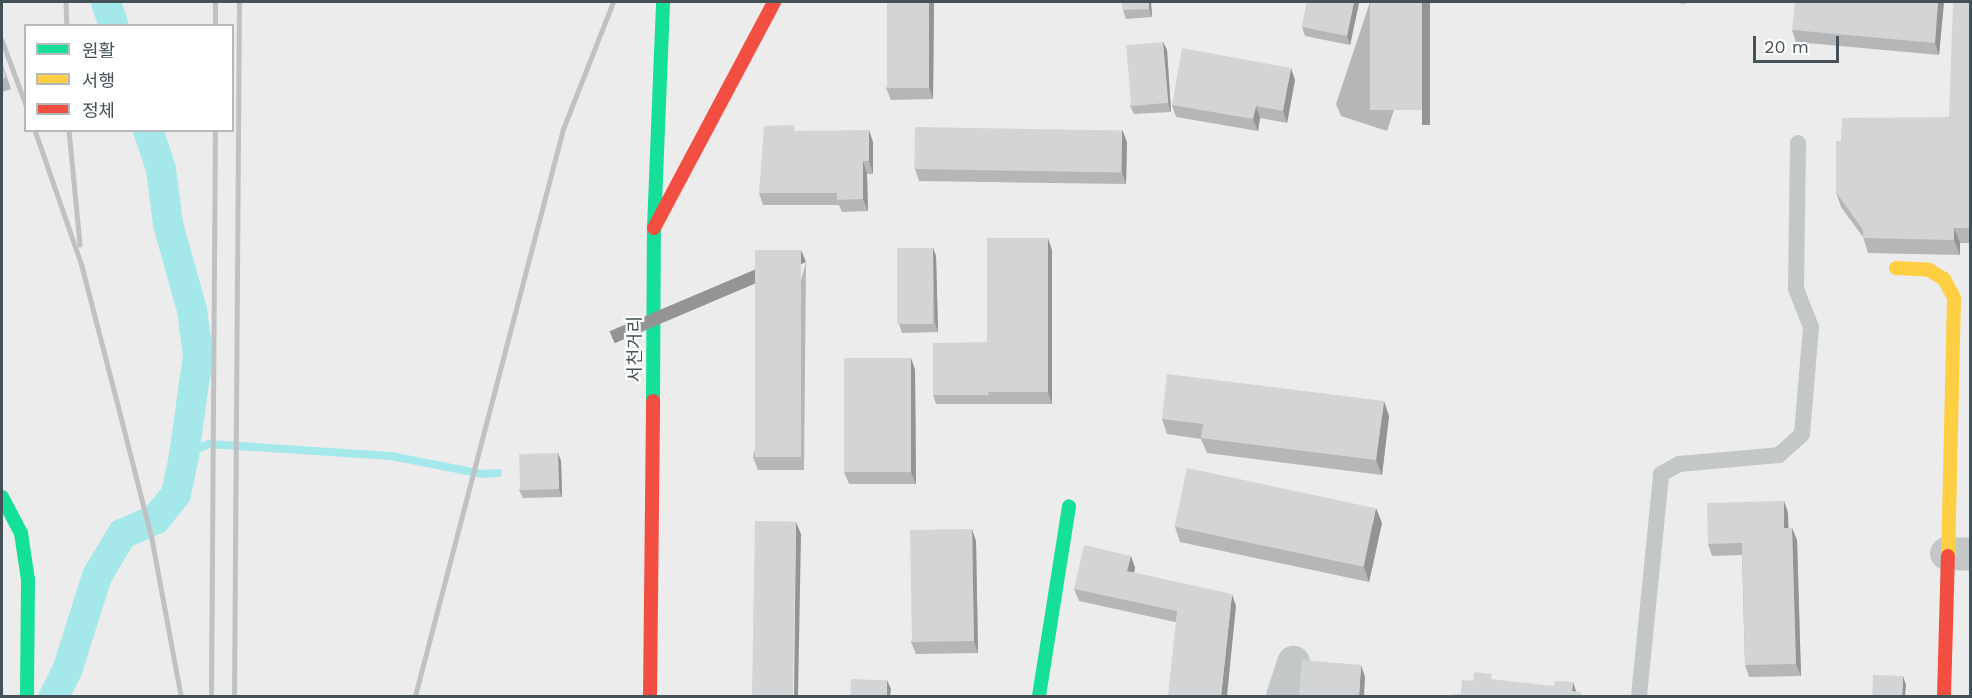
<!DOCTYPE html>
<meta charset="utf-8">
<style>
body{margin:0}
#map{position:relative;width:1972px;height:698px;overflow:hidden;background:#edecec;font-family:"Work Sans","Noto Sans KR",sans-serif}
div>[style]{position:absolute}
[style*='--x']{left:calc(var(--x)*1px);top:calc(var(--y)*1px);width:calc(var(--w)*1px);rotate:calc(var(--a)*1deg)}
.stream>*{height:8px;margin:-4px;padding:0 4px;transform-origin:4px;border-radius:4px;background:#a5e8ea}
.canal>*{height:30px;margin:-15px;padding:0 15px;transform-origin:15px;border-radius:15px;background:#a5e8ea}
.lane>*{height:16px;margin:-8px;padding:0 8px;transform-origin:8px;border-radius:8px;background:#c3c7c8}
.street>*{height:33px;margin:-16.5px;padding:0 16.5px;transform-origin:16.5px;border-radius:16.5px;background:#c3c7c8}
.fast>*{height:14px;margin:-7px;padding:0 7px;transform-origin:7px;border-radius:7px;background:#16e098}
.slow>*{height:14px;margin:-7px;padding:0 7px;transform-origin:7px;border-radius:7px;background:#ffcf43}
.jam>*{height:14px;margin:-7px;padding:0 7px;transform-origin:7px;border-radius:7px;background:#f24e42}
.rail>*{height:4.5px;margin:-2.25px;padding:0 2.25px;transform-origin:2.25px;border-radius:2.25px;background:#bfc2c3}
.wall>*{inset:0;background:#b5b6b7}
.shaded-wall>*{inset:0;background:#949495;transform-origin:0 0}
.building>*{inset:0;background:#d3d4d5;transform-origin:0 0}
span{translate:-50% -50%;white-space:nowrap;text-align:center;line-height:1.15;-webkit-text-stroke:4.5px #fff;paint-order:stroke}
.street-label{font-size:18px;color:#445258}
.frame{position:absolute;inset:0;border:3px solid #445258;pointer-events:none}
.legend{position:absolute;left:24px;top:24px;width:210px;height:108px;box-sizing:border-box;background:#fff;border:2px solid #b4babc;margin:0;padding:8px 10px;list-style:none;font-size:18px;color:#445258}
.legend li{display:flex;align-items:center;gap:12px;height:30px}
.legend b{width:30px;border:2px solid #b4babc}
.scale{position:absolute;left:1753px;top:36px;width:86px;height:27px;box-sizing:border-box;border:3px solid #445258;border-top:0;padding-left:8px;font-size:18px;line-height:21px;white-space:nowrap;color:#445258;-webkit-text-stroke:4px #fff;paint-order:stroke}
</style>
<div id="map">
<div class="stream">
<div style="--x:184;--y:455;--w:27;--a:-24"></div>
<div style="--x:209;--y:444;--w:182;--a:3.8"></div>
<div style="--x:391;--y:456;--w:94;--a:11.1"></div>
<div style="--x:483;--y:474;--w:15;--a:-4"></div>
</div>
<div class="canal">
<div style="--x:106;--y:2;--w:25;--a:72"></div>
<div style="--x:54;--y:696;--w:28;--a:-63"></div>
<div style="--x:67;--y:671;--w:100;--a:-72.5"></div>
<div style="--x:97;--y:576;--w:49;--a:-59.2"></div>
<div style="--x:122;--y:534;--w:37;--a:-24"></div>
<div style="--x:156;--y:519;--w:32;--a:-51"></div>
<div style="--x:176;--y:494;--w:40;--a:-78"></div>
<div style="--x:184;--y:455;--w:101;--a:-82"></div>
<div style="--x:198;--y:355;--w:45;--a:-97.6"></div>
<div style="--x:192;--y:310;--w:89;--a:-105.6"></div>
<div style="--x:168;--y:224;--w:55;--a:-97.3"></div>
<div style="--x:161;--y:169;--w:41;--a:-108.4"></div>
</div>
<div class="lane">
<div style="--x:1639;--y:696;--w:223;--a:-84.3"></div>
<div style="--x:1661;--y:474;--w:21;--a:-29"></div>
<div style="--x:1679;--y:464;--w:100;--a:-5.1"></div>
<div style="--x:1779;--y:455;--w:31;--a:-42"></div>
<div style="--x:1802;--y:434;--w:107;--a:-85.2"></div>
<div style="--x:1811;--y:327;--w:41;--a:-111.5"></div>
<div style="--x:1796;--y:289;--w:146;--a:-89.2"></div>
</div>
<div class="street">
<div style="--x:1946;--y:553;--w:24;--a:2"></div>
<div style="--x:1282;--y:696;--w:36;--a:-72"></div>
</div>
<div class="fast">
<div style="--x:653;--y:401;--w:173;--a:-89.7"></div>
<div style="--x:654;--y:228;--w:226;--a:-87.7"></div>
<div style="--x:2;--y:497;--w:41;--a:62.2"></div>
<div style="--x:21;--y:533;--w:48;--a:81.5"></div>
<div style="--x:28;--y:580;--w:116;--a:90.5"></div>
<div style="--x:1039;--y:696;--w:192;--a:-81"></div>
</div>
<div class="slow">
<div style="--x:1896;--y:268;--w:33;--a:3"></div>
<div style="--x:1929;--y:270;--w:17;--a:31"></div>
<div style="--x:1944;--y:279;--w:21;--a:62"></div>
<div style="--x:1954;--y:298;--w:258;--a:91.3"></div>
</div>
<div class="jam">
<div style="--x:654;--y:228;--w:256;--a:-62"></div>
<div style="--x:650;--y:696;--w:295;--a:-89.4"></div>
<div style="--x:1944;--y:696;--w:140;--a:-88.4"></div>
</div>
<div class="rail">
<div style="--x:66;--y:2;--w:24;--a:88"></div>
<div style="--x:215;--y:26;--w:24;--a:-90"></div>
<div style="--x:2;--y:40;--w:69;--a:69.7"></div>
<div style="--x:35;--y:130;--w:144;--a:70.9"></div>
<div style="--x:82;--y:266;--w:156;--a:75.5"></div>
<div style="--x:121;--y:417;--w:126;--a:75.7"></div>
<div style="--x:152;--y:539;--w:160;--a:79.5"></div>
<div style="--x:69;--y:130;--w:115;--a:84.5"></div>
<div style="--x:211;--y:696;--w:566;--a:-89.6"></div>
<div style="--x:234;--y:696;--w:694;--a:-89.59"></div>
<div style="--x:415;--y:696;--w:586;--a:-75.37"></div>
<div style="--x:563;--y:129;--w:136;--a:-68.5"></div>
</div>
<div class="wall">
<div style="clip-path:polygon(934px 2px,933px 99px,891px 100px,886px 88px)"></div>
<div style="clip-path:polygon(1122px 2px,1151px 2px,1152px 17px,1126px 19px,1123px 10px)"></div>
<div style="clip-path:polygon(1307px 2px,1358px 2px,1359px 3px,1350px 45px,1305px 36px,1302px 27px)"></div>
<div style="clip-path:polygon(1370px 2px,1430px 2px,1387px 131px,1341px 116px,1336px 104px)"></div>
<div style="clip-path:polygon(1669px 2px,1685px 2px,1685px 4px)"></div>
<div style="clip-path:polygon(1944px 2px,1939px 55px,1796px 42px,1792px 30px)"></div>
<div style="clip-path:polygon(1971px 2px,1971px 243px,1960px 243px,1960px 255px,1868px 253px,1863px 237px,1841px 207px,1836px 192px,1841px 141px,1949px 117px)"></div>
<div style="clip-path:polygon(1163px 42px,1167px 50px,1171px 112px,1134px 114px,1130px 106px)"></div>
<div style="clip-path:polygon(2px 62px,11px 89px,2px 92px)"></div>
<div style="clip-path:polygon(1295px 80px,1287px 123px,1260px 118px,1258px 131px,1176px 117px,1172px 105px)"></div>
<div style="clip-path:polygon(796px 131px,873px 142px,873px 174px,867px 174px,868px 211px,842px 212px,839px 205px,763px 205px,759px 193px)"></div>
<div style="clip-path:polygon(1127px 142px,1126px 184px,919px 181px,915px 169px)"></div>
<div style="clip-path:polygon(933px 248px,936px 256px,938px 332px,902px 333px,899px 324px)"></div>
<div style="clip-path:polygon(1052px 250px,1052px 404px,936px 404px,933px 395px,988px 342px)"></div>
<div style="clip-path:polygon(806px 262px,804px 470px,758px 470px,753px 457px)"></div>
<div style="clip-path:polygon(911px 358px,915px 370px,916px 484px,849px 484px,844px 472px)"></div>
<div style="clip-path:polygon(1389px 416px,1382px 475px,1207px 453px,1201px 439px,1167px 434px,1162px 419px)"></div>
<div style="clip-path:polygon(558px 453px,561px 461px,562px 497px,523px 498px,519px 490px)"></div>
<div style="clip-path:polygon(1784px 501px,1788px 513px,1788px 528px,1792px 528px,1797px 540px,1801px 676px,1749px 677px,1745px 665px,1742px 555px,1712px 556px,1708px 544px)"></div>
<div style="clip-path:polygon(1382px 523px,1369px 582px,1180px 542px,1175px 527px)"></div>
<div style="clip-path:polygon(976px 541px,978px 653px,916px 654px,911px 642px)"></div>
<div style="clip-path:polygon(1131px 556px,1135px 568px,1134px 573px,1236px 606px,1175px 622px,1079px 601px,1074px 589px)"></div>
</div>
<div class="shaded-wall">
<div style="clip-path:polygon(929px 2px,934px 2px,933px 99px,929px 87px)"></div>
<div style="clip-path:polygon(1149px 2px,1151px 2px,1152px 17px,1149px 9px)"></div>
<div style="clip-path:polygon(1354px 2px,1358px 2px,1359px 3px,1350px 45px,1347px 36px)"></div>
<div style="left:1422px;top:2px;width:8px;height:123px"></div>
<div style="clip-path:polygon(1938px 2px,1944px 2px,1939px 55px,1935px 43px)"></div>
<div style="clip-path:polygon(1163px 42px,1167px 50px,1171px 112px,1168px 103px)"></div>
<div style="clip-path:polygon(1291px 68px,1295px 80px,1287px 123px,1283px 111px)"></div>
<div style="clip-path:polygon(1256px 106px,1260px 118px,1258px 131px,1253px 119px)"></div>
<div style="clip-path:polygon(1122px 129px,1127px 142px,1126px 184px,1122px 172px)"></div>
<div style="clip-path:polygon(869px 130px,873px 142px,873px 174px,869px 161px)"></div>
<div style="clip-path:polygon(863px 161px,867px 174px,868px 211px,863px 199px)"></div>
<div style="clip-path:polygon(1954px 228px,1960px 243px,1960px 255px,1954px 240px)"></div>
<div style="clip-path:polygon(1048px 238px,1052px 250px,1052px 404px,1048px 392px)"></div>
<div style="clip-path:polygon(933px 248px,936px 256px,938px 332px,935px 323px)"></div>
<div style="left:801px;top:250px;width:13px;height:208px;rotate:67deg"></div>
<div style="clip-path:polygon(911px 358px,915px 370px,916px 484px,911px 472px)"></div>
<div style="clip-path:polygon(1384px 401px,1389px 416px,1382px 475px,1376px 460px)"></div>
<div style="clip-path:polygon(558px 453px,561px 461px,562px 497px,559px 489px)"></div>
<div style="clip-path:polygon(1784px 501px,1788px 513px,1789px 540px,1784px 528px)"></div>
<div style="clip-path:polygon(1376px 508px,1382px 523px,1369px 582px,1364px 567px)"></div>
<div style="clip-path:polygon(796px 522px,801px 534px,798px 696px,794px 696px)"></div>
<div style="clip-path:polygon(1792px 528px,1797px 540px,1801px 676px,1796px 664px)"></div>
<div style="clip-path:polygon(972px 529px,976px 541px,978px 653px,974px 641px)"></div>
<div style="clip-path:polygon(1131px 556px,1135px 568px,1131px 584px,1127px 571px)"></div>
<div style="clip-path:polygon(1232px 594px,1236px 606px,1227px 696px,1221px 696px)"></div>
<div style="clip-path:polygon(1361px 665px,1365px 677px,1364px 696px,1359px 696px)"></div>
<div style="clip-path:polygon(1903px 676px,1906px 685px,1905px 696px,1902px 696px)"></div>
<div style="clip-path:polygon(887px 680px,891px 689px,890px 696px,887px 696px)"></div>
<div style="clip-path:polygon(1573px 682px,1577px 694px,1572px 691px)"></div>
</div>
<div class="building">
<div style="left:887px;top:2px;width:42px;height:86px"></div>
<div style="clip-path:polygon(1122px 2px,1149px 2px,1149px 9px,1123px 10px)"></div>
<div style="clip-path:polygon(1307px 2px,1354px 2px,1347px 36px,1302px 27px)"></div>
<div style="left:1370px;top:2px;width:52px;height:108px"></div>
<div style="clip-path:polygon(1795px 2px,1938px 2px,1935px 43px,1792px 30px)"></div>
<div style="clip-path:polygon(1953px 2px,1971px 2px,1971px 117px,1949px 117px)"></div>
<div style="left:1163px;top:42px;width:61px;height:37px;rotate:85deg"></div>
<div style="clip-path:polygon(1182px 48px,1291px 68px,1283px 111px,1256px 106px,1253px 119px,1172px 105px)"></div>
<div style="clip-path:polygon(2px 63px,6px 77px,2px 79px)"></div>
<div style="clip-path:polygon(1971px 117px,1971px 228px,1954px 228px,1954px 240px,1863px 238px,1863px 230px,1836px 192px,1836px 141px,1841px 141px,1842px 118px)"></div>
<div style="clip-path:polygon(794px 125px,794px 131px,869px 130px,869px 161px,863px 161px,863px 199px,837px 200px,837px 193px,759px 193px,764px 126px)"></div>
<div style="left:915px;top:127px;width:207px;height:42px;rotate:1deg"></div>
<div style="left:987px;top:238px;width:61px;height:154px"></div>
<div style="left:897px;top:248px;width:36px;height:76px"></div>
<div style="left:755px;top:250px;width:46px;height:207px"></div>
<div style="clip-path:polygon(988px 342px,988px 392px,989px 395px,933px 395px,933px 343px)"></div>
<div style="left:844px;top:358px;width:67px;height:114px"></div>
<div style="clip-path:polygon(1167px 374px,1384px 401px,1376px 460px,1201px 438px,1203px 424px,1162px 419px)"></div>
<div style="left:558px;top:453px;width:36px;height:39px;rotate:88deg"></div>
<div style="left:1187px;top:468px;width:193px;height:60px;rotate:12deg"></div>
<div style="clip-path:polygon(1784px 501px,1784px 528px,1792px 528px,1796px 664px,1745px 665px,1742px 543px,1708px 544px,1707px 503px)"></div>
<div style="left:755px;top:521px;width:41px;height:175px;rotate:1deg"></div>
<div style="left:972px;top:529px;width:112px;height:62px;rotate:89deg"></div>
<div style="clip-path:polygon(1084px 545px,1131px 556px,1127px 571px,1232px 594px,1221px 696px,1168px 696px,1177px 611px,1074px 589px)"></div>
<div style="clip-path:polygon(1302px 660px,1361px 665px,1359px 696px,1299px 696px)"></div>
<div style="clip-path:polygon(1474px 672px,1492px 674px,1491px 679px,1554px 686px,1555px 681px,1573px 682px,1572px 691px,1581px 692px,1581px 696px,1453px 696px,1453px 694px,1461px 694px,1462px 680px,1473px 681px)"></div>
<div style="left:1873px;top:675px;width:30px;height:21px;rotate:2deg"></div>
<div style="left:851px;top:679px;width:36px;height:17px;rotate:2deg"></div>
</div>
<div class="street-label">
<span style="left:635px;top:349px;rotate:-90deg">서천거리</span>
</div>
<div class="frame"></div>
<ul class="legend">
<li><b style="height:8px;background:#16e098"></b>원활</li>
<li><b style="height:8px;background:#ffcf43"></b>서행</li>
<li><b style="height:8px;background:#f24e42"></b>정체</li>
</ul>
<div class="scale">20 m</div>
</div>
